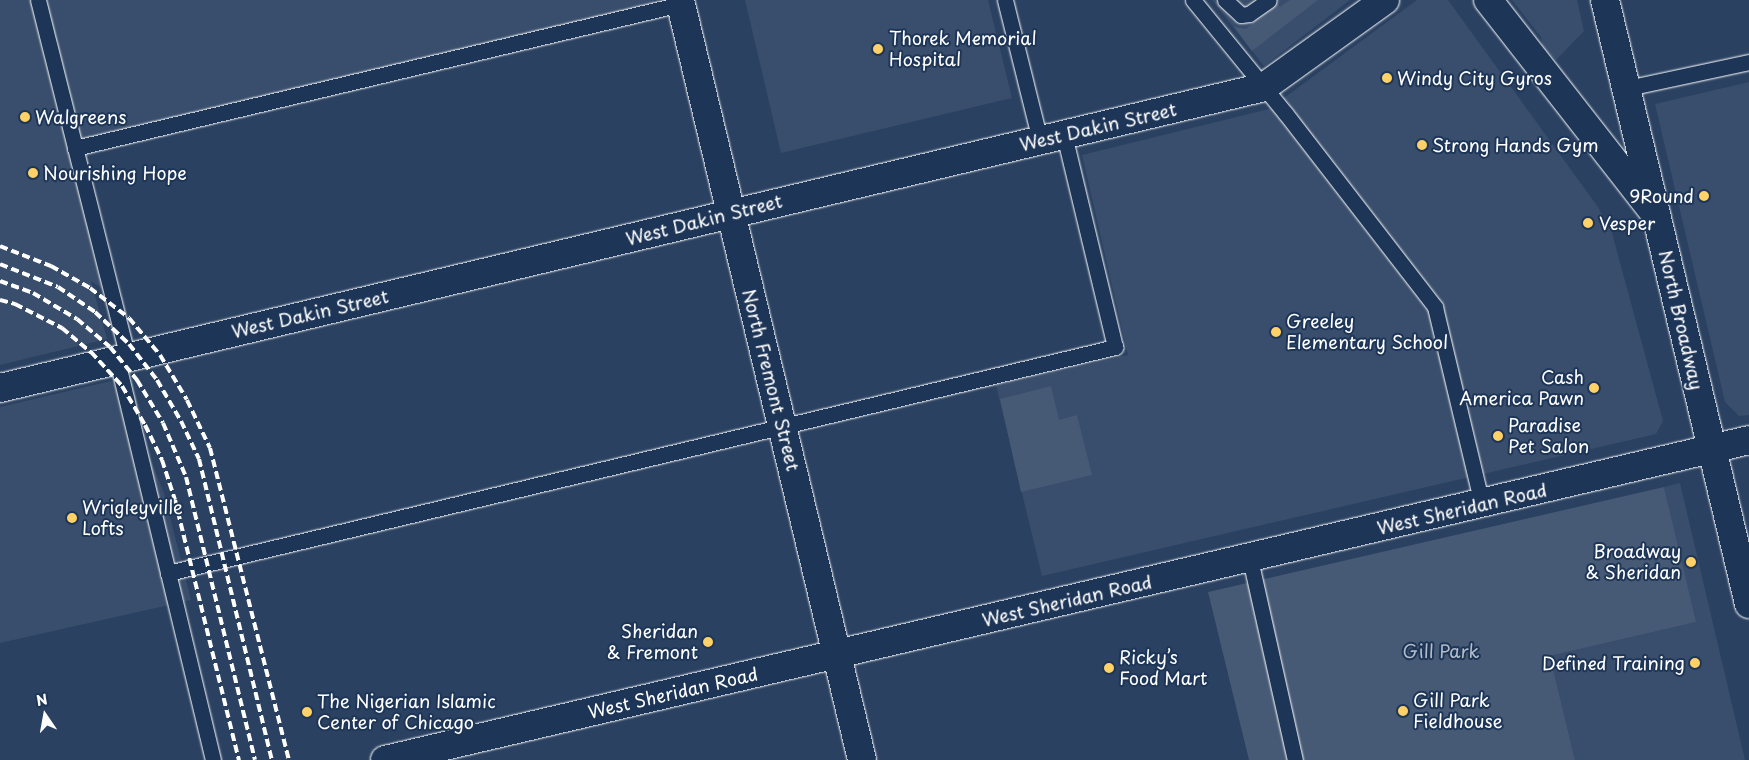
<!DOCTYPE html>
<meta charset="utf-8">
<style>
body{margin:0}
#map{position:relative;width:1749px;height:760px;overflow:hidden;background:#2a4161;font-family:"Playpen Sans",sans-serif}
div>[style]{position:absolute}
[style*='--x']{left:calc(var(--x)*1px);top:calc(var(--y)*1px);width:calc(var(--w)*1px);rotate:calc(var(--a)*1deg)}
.built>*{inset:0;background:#394e6c}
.green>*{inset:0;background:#465975}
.roads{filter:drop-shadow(0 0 1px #fff) drop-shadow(0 0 1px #fff)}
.lane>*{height:15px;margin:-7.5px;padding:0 7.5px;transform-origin:7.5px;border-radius:7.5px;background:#1d3557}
.street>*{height:28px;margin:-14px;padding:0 14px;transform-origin:14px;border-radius:14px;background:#1d3557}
.secondary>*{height:28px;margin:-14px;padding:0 14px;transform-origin:14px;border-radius:14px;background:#1d3557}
.rail>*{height:4px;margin-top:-2px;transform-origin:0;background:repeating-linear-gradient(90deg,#fff 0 8px,transparent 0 12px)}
.dots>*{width:14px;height:14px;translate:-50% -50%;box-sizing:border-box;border:2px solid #1d3557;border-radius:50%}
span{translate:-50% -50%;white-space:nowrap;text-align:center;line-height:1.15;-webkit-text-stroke:4px #1d3557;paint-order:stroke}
.poi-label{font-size:18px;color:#fff}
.left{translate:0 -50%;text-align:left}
.right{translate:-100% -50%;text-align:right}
.street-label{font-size:18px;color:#fff}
.park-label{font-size:18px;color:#b5bdc8}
.north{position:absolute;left:20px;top:690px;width:50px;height:50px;-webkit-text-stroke:4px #1d3557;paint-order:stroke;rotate:348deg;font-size:14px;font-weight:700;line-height:20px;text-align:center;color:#fff}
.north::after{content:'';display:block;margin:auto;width:18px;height:22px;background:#fff;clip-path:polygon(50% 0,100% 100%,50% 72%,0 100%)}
</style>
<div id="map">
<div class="built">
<div style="clip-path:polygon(0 0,654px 0,656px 10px,76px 148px,111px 295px,91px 281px,107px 339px,0 365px)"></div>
<div style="clip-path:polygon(745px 0,988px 0,1012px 98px,781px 153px)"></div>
<div style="clip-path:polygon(1212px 0,1350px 0,1264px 66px)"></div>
<div style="clip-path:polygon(1417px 0,1448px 0,1598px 207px,1612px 233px,1663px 421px,1656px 434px,1042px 576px,996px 385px,1128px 355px,1082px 155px,1269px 109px)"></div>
<div style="clip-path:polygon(1512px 0,1577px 0,1584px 31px,1556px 60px,1543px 48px,1541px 37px)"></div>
<div style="clip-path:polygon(1749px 82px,1749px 415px,1739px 416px,1725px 402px,1655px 104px)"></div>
<div style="clip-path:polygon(111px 381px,134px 418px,164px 493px,191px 600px,0 643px,0 407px)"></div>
<div style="clip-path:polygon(1680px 483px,1745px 760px,1575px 760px,1550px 656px,1695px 622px,1664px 487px)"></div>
</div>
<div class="green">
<div style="clip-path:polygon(1290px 0,1318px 0,1252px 51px,1234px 27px,1246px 29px,1276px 2px,1280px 7px)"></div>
<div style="clip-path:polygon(1051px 386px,1059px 420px,1077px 415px,1092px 475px,1021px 492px,1000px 399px)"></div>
<div style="clip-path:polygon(1664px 487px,1696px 622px,1550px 656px,1575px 760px,1249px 760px,1208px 592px)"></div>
</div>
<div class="roads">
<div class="lane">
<div style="--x:38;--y:0;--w:369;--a:75.9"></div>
<div style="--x:1005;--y:0;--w:144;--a:76"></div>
<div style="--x:1193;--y:0;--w:147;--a:50.8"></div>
<div style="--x:1286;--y:114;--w:244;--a:52.3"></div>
<div style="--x:1435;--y:307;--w:203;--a:76.6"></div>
<div style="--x:1225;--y:0;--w:22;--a:43"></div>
<div style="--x:1241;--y:15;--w:8;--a:-7"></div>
<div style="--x:1249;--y:14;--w:24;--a:-35"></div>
<div style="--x:1627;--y:88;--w:125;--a:-12"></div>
<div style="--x:75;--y:148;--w:623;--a:-13.37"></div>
<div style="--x:117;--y:360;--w:411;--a:76.5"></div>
<div style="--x:1250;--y:559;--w:206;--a:77.4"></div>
<div style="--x:168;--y:573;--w:974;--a:-13.42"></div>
<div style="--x:1115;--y:347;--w:218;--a:-103.5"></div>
</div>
<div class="street">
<div style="--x:680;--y:0;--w:781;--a:76.53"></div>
<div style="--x:0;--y:388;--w:1299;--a:-13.39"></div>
<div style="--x:1264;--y:87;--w:149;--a:-35.7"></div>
</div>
<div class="secondary">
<div style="--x:1488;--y:0;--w:265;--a:52"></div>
<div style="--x:1605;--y:0;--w:621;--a:76.59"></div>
<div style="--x:385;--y:760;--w:1401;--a:-13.2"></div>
</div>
</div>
<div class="rail">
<div style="--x:0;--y:246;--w:55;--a:21.4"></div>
<div style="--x:51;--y:266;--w:45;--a:29.4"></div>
<div style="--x:90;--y:288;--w:49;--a:37.6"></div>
<div style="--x:129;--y:318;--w:48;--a:50"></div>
<div style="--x:160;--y:355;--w:52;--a:59"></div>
<div style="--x:187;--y:400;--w:53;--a:64.4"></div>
<div style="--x:210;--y:448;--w:322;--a:75.8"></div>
<div style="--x:0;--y:264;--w:62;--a:21.6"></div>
<div style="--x:58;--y:287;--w:45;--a:34"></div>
<div style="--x:95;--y:312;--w:47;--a:43.3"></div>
<div style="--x:129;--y:344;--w:46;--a:52.1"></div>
<div style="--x:157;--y:380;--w:48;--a:59.7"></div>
<div style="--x:181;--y:421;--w:42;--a:64.7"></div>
<div style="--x:199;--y:459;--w:310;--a:76.4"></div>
<div style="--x:0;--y:281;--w:35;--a:20"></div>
<div style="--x:33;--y:293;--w:51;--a:30.6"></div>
<div style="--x:77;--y:319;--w:43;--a:40.3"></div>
<div style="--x:110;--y:347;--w:43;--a:50.7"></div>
<div style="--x:137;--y:380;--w:50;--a:58.8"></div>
<div style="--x:163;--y:423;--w:59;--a:66.9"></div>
<div style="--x:186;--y:477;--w:291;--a:76.3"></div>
<div style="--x:0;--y:300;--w:16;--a:15"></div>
<div style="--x:15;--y:304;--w:53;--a:27.1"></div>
<div style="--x:62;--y:328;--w:38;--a:40"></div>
<div style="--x:91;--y:352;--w:46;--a:47.6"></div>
<div style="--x:122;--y:386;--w:45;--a:59.5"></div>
<div style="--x:145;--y:425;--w:39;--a:64"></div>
<div style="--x:162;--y:460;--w:42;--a:72"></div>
<div style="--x:175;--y:500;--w:268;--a:76.2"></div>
</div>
<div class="dots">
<div style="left:878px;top:49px;background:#ffd166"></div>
<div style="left:1387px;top:78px;background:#ffd166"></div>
<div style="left:25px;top:117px;background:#ffd166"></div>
<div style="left:1422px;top:145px;background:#ffd166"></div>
<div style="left:33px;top:173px;background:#ffd166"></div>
<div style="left:1704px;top:196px;background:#ffd166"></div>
<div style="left:1588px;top:223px;background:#ffd166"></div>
<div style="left:1276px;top:332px;background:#ffd166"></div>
<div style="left:1594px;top:388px;background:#ffd166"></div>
<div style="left:1498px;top:436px;background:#ffd166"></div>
<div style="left:72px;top:518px;background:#ffd166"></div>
<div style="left:1691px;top:562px;background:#ffd166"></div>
<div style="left:708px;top:642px;background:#ffd166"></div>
<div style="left:1695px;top:663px;background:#ffd166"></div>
<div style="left:1109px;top:668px;background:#ffd166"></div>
<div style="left:1403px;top:711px;background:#ffd166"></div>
<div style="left:307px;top:712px;background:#ffd166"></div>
</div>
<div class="poi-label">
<span class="left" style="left:889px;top:49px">Thorek Memorial<br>Hospital</span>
<span class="left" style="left:1397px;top:78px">Windy City Gyros</span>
<span class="left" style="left:35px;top:117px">Walgreens</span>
<span class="left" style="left:1432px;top:145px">Strong Hands Gym</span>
<span class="left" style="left:43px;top:173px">Nourishing Hope</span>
<span class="right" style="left:1694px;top:196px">9Round</span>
<span class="left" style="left:1599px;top:223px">Vesper</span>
<span class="left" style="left:1286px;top:332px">Greeley<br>Elementary School</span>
<span class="right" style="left:1584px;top:388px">Cash<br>America Pawn</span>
<span class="left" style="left:1508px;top:436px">Paradise<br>Pet Salon</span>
<span class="left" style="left:82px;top:518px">Wrigleyville<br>Lofts</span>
<span class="right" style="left:1681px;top:562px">Broadway<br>&amp; Sheridan</span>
<span class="right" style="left:698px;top:642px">Sheridan<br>&amp; Fremont</span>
<span class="left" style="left:1119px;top:668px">Ricky’s<br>Food Mart</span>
<span class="right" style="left:1685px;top:663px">Defined Training</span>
<span class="left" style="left:1413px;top:711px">Gill Park<br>Fieldhouse</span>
<span class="left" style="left:317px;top:712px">The Nigerian Islamic<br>Center of Chicago</span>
</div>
<div class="street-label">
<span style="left:1098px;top:127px;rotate:-13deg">West Dakin Street</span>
<span style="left:704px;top:220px;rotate:-14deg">West Dakin Street</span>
<span style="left:310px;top:314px;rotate:-13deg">West Dakin Street</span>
<span style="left:1681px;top:320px;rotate:77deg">North Broadway</span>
<span style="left:771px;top:380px;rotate:76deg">North Fremont Street</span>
<span style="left:1462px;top:509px;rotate:-13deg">West Sheridan Road</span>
<span style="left:1067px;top:601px;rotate:-13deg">West Sheridan Road</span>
<span style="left:673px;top:693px;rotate:-13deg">West Sheridan Road</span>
</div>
<div class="park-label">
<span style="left:1441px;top:651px">Gill Park</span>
</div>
<div class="north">N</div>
</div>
